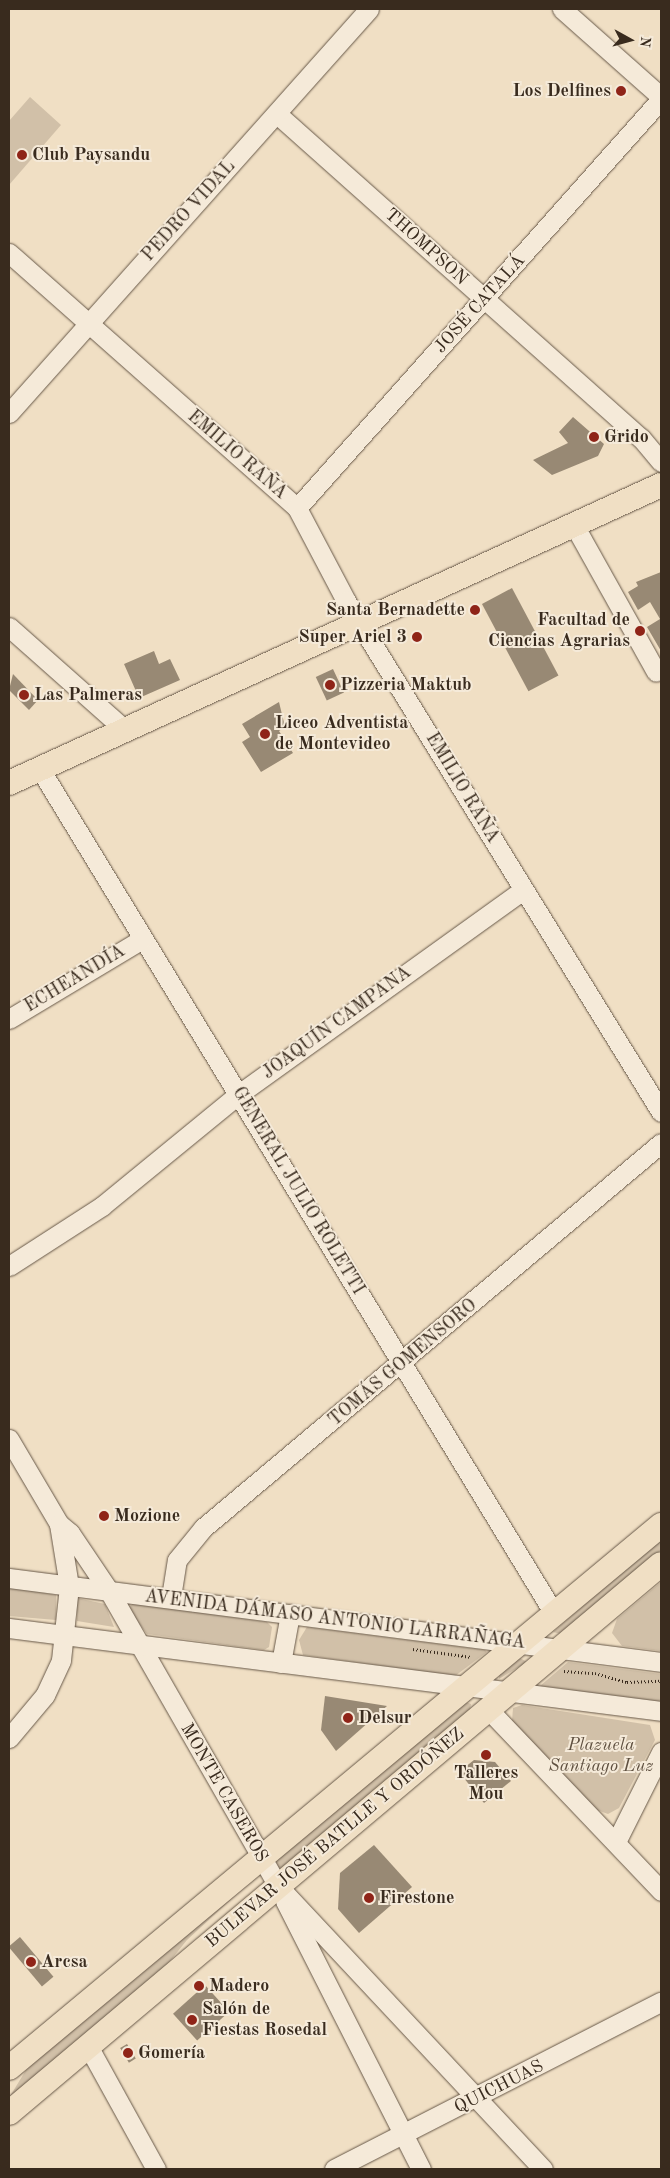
<!DOCTYPE html>
<meta charset="utf-8">
<style>
body{margin:0}
#map{position:relative;width:670px;height:2178px;overflow:hidden;background:#f0dfc4;font-family:"Old Standard TT",serif}
div>[style]{position:absolute}
[style*='--x']{left:calc(var(--x)*1px);top:calc(var(--y)*1px);width:calc(var(--w)*1px);rotate:calc(var(--a)*1deg)}
.green>*{inset:0;background:#d1c0a8}
.building>*{inset:0;background:#988974;transform-origin:0 0}
.path>*{height:3px;margin-top:-1.5px;transform-origin:0;background:repeating-linear-gradient(90deg,#392b1e 0 1px,transparent 0 3.5px)}
.roads{filter:drop-shadow(0 0 1px #675848) drop-shadow(0 0 1px #675848)}
.minor>*{height:19px;margin:-9.5px;padding:0 9.5px;transform-origin:9.5px;border-radius:9.5px;background:#f5ead9}
.major>*{height:24px;margin:-12px;padding:0 12px;transform-origin:12px;border-radius:12px;background:#f0dfc4}
.dots>*{width:14px;height:14px;translate:-50% -50%;box-sizing:border-box;border:2px solid #f5ead9;border-radius:50%}
span{translate:-50% -50%;white-space:nowrap;text-align:center;line-height:1.15;-webkit-text-stroke:4px #f5ead9;paint-order:stroke}
.poi-label{font-size:18px;color:#392b1e;font-weight:700}
.right{translate:-100% -50%;text-align:right}
.left{translate:0 -50%;text-align:left}
.street-label{font-size:18px;color:#392b1e}
.park-label{font-size:18px;color:#5f5040;font-style:italic}
.frame{position:absolute;inset:0;border:10px solid #392b1e;pointer-events:none}
.north{position:absolute;left:605px;top:15px;width:50px;height:50px;-webkit-text-stroke:4px #f5ead9;paint-order:stroke;rotate:97deg;font-size:14px;font-weight:700;line-height:20px;text-align:center;color:#392b1e}
.north::after{content:'';display:block;margin:auto;width:18px;height:22px;background:#392b1e;clip-path:polygon(50% 0,100% 100%,50% 72%,0 100%)}
</style>
<div id="map">
<div class="green">
<div style="clip-path:polygon(30px 97px,61px 125px,9px 185px,9px 121px)"></div>
<div style="clip-path:polygon(661px 1537px,661px 1550px,561px 1634px,553px 1632px)"></div>
<div style="clip-path:polygon(661px 1582px,661px 1651px,622px 1646px,612px 1633px,617px 1619px)"></div>
<div style="clip-path:polygon(9px 1587px,56px 1595px,56px 1620px,9px 1616px)"></div>
<div style="clip-path:polygon(77px 1598px,105px 1604px,114px 1627px,77px 1621px)"></div>
<div style="clip-path:polygon(133px 1603px,267px 1622px,272px 1627px,269px 1647px,264px 1650px,147px 1634px,128px 1609px)"></div>
<div style="clip-path:polygon(307px 1627px,485px 1650px,487px 1652px,455px 1676px,303px 1655px,299px 1640px)"></div>
<div style="clip-path:polygon(520px 1658px,527px 1662px,499px 1679px,499px 1675px)"></div>
<div style="clip-path:polygon(568px 1662px,661px 1674px,661px 1703px,540px 1686px)"></div>
<div style="clip-path:polygon(466px 1702px,471px 1704px,470px 1710px,283px 1868px,278px 1867px,276px 1861px)"></div>
<div style="clip-path:polygon(522px 1705px,650px 1725px,655px 1740px,619px 1808px,608px 1814px,597px 1810px,512px 1722px,513px 1708px)"></div>
<div style="clip-path:polygon(240px 1891px,187px 1940px,162px 1971px,9px 2098px,26px 2070px,49px 2049px)"></div>
</div>
<div class="building">
<div style="clip-path:polygon(573px 417px,604px 444px,598px 456px,552px 475px,533px 460px,568px 443px,559px 432px)"></div>
<div style="clip-path:polygon(661px 572px,661px 651px,647px 627px,660px 619px,650px 602px,638px 610px,628px 592px,638px 586px,636px 582px)"></div>
<div style="left:512px;top:588px;width:99px;height:34px;rotate:62deg"></div>
<div style="clip-path:polygon(154px 651px,159px 664px,170px 659px,180px 680px,139px 698px,124px 664px)"></div>
<div style="left:333px;top:669px;width:26px;height:19px;rotate:65deg"></div>
<div style="clip-path:polygon(13px 674px,38px 700px,29px 710px,9px 690px)"></div>
<div style="clip-path:polygon(279px 702px,285px 727px,279px 731px,293px 753px,261px 772px,242px 742px,250px 737px,242px 724px)"></div>
<div style="clip-path:polygon(325px 1696px,387px 1706px,336px 1751px,321px 1730px)"></div>
<div style="clip-path:polygon(474px 1760px,495px 1762px,511px 1781px,484px 1803px,459px 1772px)"></div>
<div style="clip-path:polygon(374px 1845px,412px 1887px,359px 1933px,338px 1909px,340px 1873px)"></div>
<div style="left:20px;top:1937px;width:52px;height:15px;rotate:50deg"></div>
<div style="left:205px;top:1985px;width:36px;height:43px;rotate:48deg"></div>
<div style="left:127px;top:2044px;width:17px;height:8px;rotate:59deg"></div>
</div>
<div class="path">
<div style="--x:413;--y:1649;--w:59;--a:7.9"></div>
<div style="--x:564;--y:1671;--w:31;--a:4"></div>
<div style="--x:595;--y:1673;--w:33;--a:16"></div>
<div style="--x:627;--y:1682;--w:34;--a:-2"></div>
</div>
<div class="roads">
<div class="minor">
<div style="--x:562;--y:9;--w:132;--a:41.6"></div>
<div style="--x:277;--y:114;--w:487;--a:41.7"></div>
<div style="--x:641;--y:438;--w:31;--a:50"></div>
<div style="--x:9;--y:253;--w:385;--a:41.5"></div>
<div style="--x:297;--y:508;--w:105;--a:62.2"></div>
<div style="--x:346;--y:601;--w:600;--a:58.35"></div>
<div style="--x:9;--y:413;--w:541;--a:-48.3"></div>
<div style="--x:297;--y:508;--w:548;--a:-48.33"></div>
<div style="--x:574;--y:525;--w:168;--a:60.8"></div>
<div style="--x:9;--y:627;--w:155;--a:41.6"></div>
<div style="--x:40;--y:769;--w:990;--a:58.67"></div>
<div style="--x:9;--y:1019;--w:155;--a:-31"></div>
<div style="--x:9;--y:1266;--w:111;--a:-32.8"></div>
<div style="--x:102;--y:1206;--w:177;--a:-39.3"></div>
<div style="--x:239;--y:1094;--w:350;--a:-35.7"></div>
<div style="--x:9;--y:1439;--w:99;--a:59.5"></div>
<div style="--x:59;--y:1524;--w:14;--a:39"></div>
<div style="--x:70;--y:1533;--w:70;--a:56.1"></div>
<div style="--x:109;--y:1591;--w:340;--a:60.2"></div>
<div style="--x:278;--y:1886;--w:388;--a:46.9"></div>
<div style="--x:9;--y:1578;--w:657;--a:7.34"></div>
<div style="--x:171;--y:1597;--w:37;--a:-81"></div>
<div style="--x:177;--y:1560;--w:41;--a:-50.9"></div>
<div style="--x:203;--y:1528;--w:598;--a:-40.05"></div>
<div style="--x:9;--y:1628;--w:657;--a:7.25"></div>
<div style="--x:281;--y:1663;--w:50;--a:-79.6"></div>
<div style="--x:487;--y:1708;--w:253;--a:46.4"></div>
<div style="--x:9;--y:1738;--w:56;--a:-50.1"></div>
<div style="--x:45;--y:1695;--w:38;--a:-65"></div>
<div style="--x:61;--y:1660;--w:74;--a:-83.8"></div>
<div style="--x:69;--y:1586;--w:63;--a:-99.2"></div>
<div style="--x:616;--y:1842;--w:101;--a:-63.4"></div>
<div style="--x:285;--y:1901;--w:301;--a:63.1"></div>
<div style="--x:88;--y:2046;--w:141;--a:61.1"></div>
<div style="--x:334;--y:2169;--w:367;--a:-27.1"></div>
</div>
<div class="major">
<div style="--x:9;--y:783;--w:717;--a:-24.56"></div>
<div style="--x:9;--y:2068;--w:849;--a:-39.79"></div>
<div style="--x:9;--y:2113;--w:852;--a:-40.1"></div>
</div>
</div>
<div class="dots">
<div style="left:621px;top:91px;background:#8f2418"></div>
<div style="left:22px;top:155px;background:#8f2418"></div>
<div style="left:594px;top:437px;background:#8f2418"></div>
<div style="left:475px;top:610px;background:#8f2418"></div>
<div style="left:640px;top:631px;background:#8f2418"></div>
<div style="left:417px;top:637px;background:#8f2418"></div>
<div style="left:330px;top:685px;background:#8f2418"></div>
<div style="left:24px;top:695px;background:#8f2418"></div>
<div style="left:265px;top:734px;background:#8f2418"></div>
<div style="left:104px;top:1516px;background:#8f2418"></div>
<div style="left:348px;top:1718px;background:#8f2418"></div>
<div style="left:486px;top:1755px;background:#8f2418"></div>
<div style="left:369px;top:1898px;background:#8f2418"></div>
<div style="left:31px;top:1962px;background:#8f2418"></div>
<div style="left:199px;top:1986px;background:#8f2418"></div>
<div style="left:192px;top:2020px;background:#8f2418"></div>
<div style="left:128px;top:2053px;background:#8f2418"></div>
</div>
<div class="poi-label">
<span class="right" style="left:611px;top:91px">Los Delfines</span>
<span class="left" style="left:32px;top:155px">Club Paysandu</span>
<span class="left" style="left:604px;top:437px">Grido</span>
<span class="right" style="left:465px;top:610px">Santa Bernadette</span>
<span class="right" style="left:630px;top:631px">Facultad de<br>Ciencias Agrarias</span>
<span class="right" style="left:407px;top:637px">Super Ariel 3</span>
<span class="left" style="left:340px;top:685px">Pizzeria Maktub</span>
<span class="left" style="left:34px;top:695px">Las Palmeras</span>
<span class="left" style="left:275px;top:734px">Liceo Adventista<br>de Montevideo</span>
<span class="left" style="left:114px;top:1516px">Mozione</span>
<span class="left" style="left:358px;top:1718px">Delsur</span>
<span style="left:486px;top:1784px">Talleres<br>Mou</span>
<span class="left" style="left:379px;top:1898px">Firestone</span>
<span class="left" style="left:41px;top:1962px">Arcsa</span>
<span class="left" style="left:209px;top:1986px">Madero</span>
<span class="left" style="left:202px;top:2020px">Salón de<br>Fiestas Rosedal</span>
<span class="left" style="left:138px;top:2053px">Gomería</span>
</div>
<div class="street-label">
<span style="left:189px;top:211px;rotate:-48deg">PEDRO VIDAL</span>
<span style="left:426px;top:247px;rotate:42deg">THOMPSON</span>
<span style="left:480px;top:304px;rotate:-48deg">JOSÉ CATALÁ</span>
<span style="left:237px;top:455px;rotate:41deg">EMILIO RAÑA</span>
<span style="left:462px;top:788px;rotate:59deg">EMILIO RAÑA</span>
<span style="left:75px;top:979px;rotate:-31deg">ECHEANDÍA</span>
<span style="left:337px;top:1023px;rotate:-36deg">JOAQUÍN CAMPANA</span>
<span style="left:298px;top:1191px;rotate:59deg">GENERAL JULIO ROLETTI</span>
<span style="left:403px;top:1363px;rotate:-40deg">TOMÁS GOMENSORO</span>
<span style="left:335px;top:1620px;rotate:7deg">AVENIDA DÁMASO ANTONIO LARRAÑAGA</span>
<span style="left:224px;top:1793px;rotate:60deg">MONTE CASEROS</span>
<span style="left:335px;top:1838px;rotate:-40deg">BULEVAR JOSÉ BATLLE Y ORDÓÑEZ</span>
<span style="left:499px;top:2087px;rotate:-27deg">QUICHUAS</span>
</div>
<div class="park-label">
<span style="left:601px;top:1756px">Plazuela<br>Santiago Luz</span>
</div>
<div class="frame"></div>
<div class="north">N</div>
</div>
